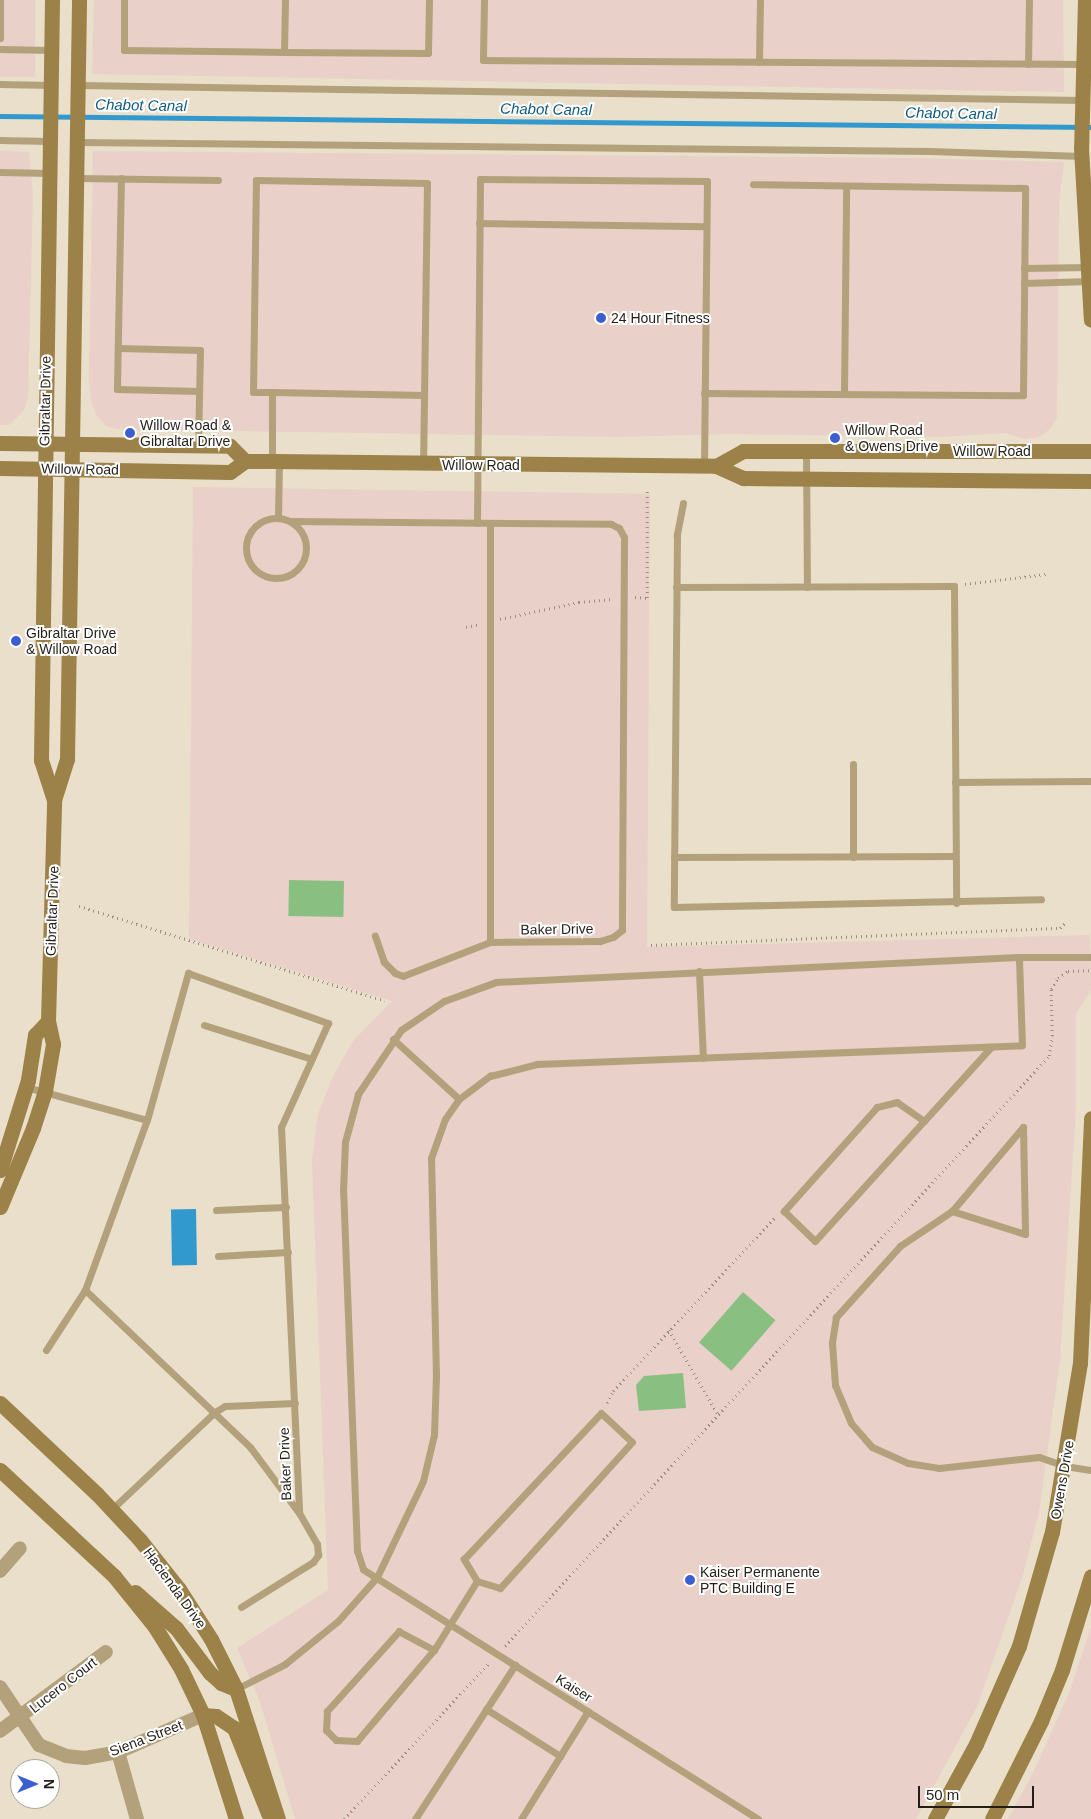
<!DOCTYPE html>
<style>
body{margin:0}
#map{position:relative;width:1091px;height:1819px;overflow:hidden;background:#eadfca;font-family:Arial,sans-serif}
div>[style]{position:absolute}
[style*='--x']{left:calc(var(--x)*1px);top:calc(var(--y)*1px);width:calc(var(--w)*1px);rotate:calc(var(--a)*1deg)}
.commercial>*{inset:0;background:#e9d0c8;transform-origin:0 0}
.green>*{inset:0;background:#8abf82;transform-origin:0 0}
.water>*{inset:0;background:#3299ce;transform-origin:0 0}
.stream>*{height:4.5px;margin:-2.25px;padding:0 2.25px;transform-origin:2.25px;border-radius:2.25px;background:#3299ce}
.path>*{height:2.5px;margin-top:-1.25px;transform-origin:0;background:repeating-linear-gradient(90deg,#999081 0 1px,transparent 0 5px)}
.lane>*{height:7px;margin:-3.5px;padding:0 3.5px;transform-origin:3.5px;border-radius:3.5px;background:#b3a17c}
.lane>.ring{margin:-3.5px;padding:0;box-sizing:content-box;background:none;border:7px solid #b3a17c;border-radius:50%}
.street>*{height:14px;margin:-7px;padding:0 7px;transform-origin:7px;border-radius:7px;background:#b3a17c}
.secondary>*{height:15px;margin:-7.5px;padding:0 7.5px;transform-origin:7.5px;border-radius:7.5px;background:#9c8148}
.dots>*{width:14px;height:14px;translate:-50% -50%;box-sizing:border-box;border:2px solid #fff;border-radius:50%}
span{translate:-50% -50%;white-space:nowrap;text-align:center;line-height:1.15;-webkit-text-stroke:4px #fff;paint-order:stroke}
.poi-label{font-size:14px;color:#231f18}
.left{translate:0 -50%;text-align:left}
.street-label{font-size:14px;color:#231f18}
.water-label{font-size:15px;color:#105c80;font-style:italic}
.north{position:absolute;left:10px;top:1759px;width:50px;height:50px;box-sizing:border-box;background:#fff;border:1px solid #a7a5a3;border-radius:50%;rotate:90deg;font-size:14px;font-weight:700;line-height:20px;text-align:center;color:#231f18}
.north::after{content:'';display:block;margin:auto;width:18px;height:22px;background:#3b5fd1;clip-path:polygon(50% 0,100% 100%,50% 72%,0 100%)}
.scale{position:absolute;left:918px;top:1786px;width:116px;height:22px;box-sizing:border-box;border:2px solid #231f18;border-top:0;padding-left:6px;font-size:15px;line-height:18px;white-space:nowrap;color:#231f18;-webkit-text-stroke:4px #fff;paint-order:stroke}
</style>
<div id="map">
<div class="commercial">
<div style="left:0;top:0;width:35px;height:77px"></div>
<div style="clip-path:polygon(94px 0,1063px 0,1064px 92px,92px 74px)"></div>
<div style="clip-path:polygon(0 151px,29px 152px,33px 195px,28px 397px,24px 410px,9px 425px,0 425px)"></div>
<div style="clip-path:polygon(93px 151px,906px 158px,1064px 162px,1059px 203px,1057px 418px,1050px 429px,1039px 437px,1025px 439px,1005px 433px,941px 437px,729px 434px,616px 437px,116px 429px,106px 426px,97px 416px,91px 401px,89px 379px)"></div>
<div style="clip-path:polygon(193px 487px,650px 494px,647px 947px,1090px 935px,1091px 990px,1076px 1014px,1076px 1108px,1060px 1360px,1039px 1512px,1023px 1575px,977px 1707px,916px 1819px,295px 1819px,260px 1702px,237px 1648px,328px 1590px,312px 1160px,318px 1114px,333px 1076px,353px 1041px,392px 1001px,189px 939px)"></div>
<div style="clip-path:polygon(1091px 1627px,1091px 1819px,1008px 1819px,1032px 1775px,1069px 1693px)"></div>
</div>
<div class="green">
<div style="left:289px;top:880px;width:55px;height:36px;rotate:1deg"></div>
<div style="left:743px;top:1292px;width:43px;height:67px;rotate:41deg"></div>
<div style="clip-path:polygon(683px 1373px,686px 1408px,639px 1411px,636px 1385px,644px 1376px)"></div>
</div>
<div class="water">
<div style="left:196px;top:1209px;width:56px;height:25px;rotate:89deg"></div>
</div>
<div class="stream">
<div style="--x:0;--y:116;--w:1091;--a:0.58"></div>
</div>
<div class="path">
<div style="--x:965;--y:584;--w:82;--a:-7"></div>
<div style="--x:635;--y:597;--w:12;--a:5"></div>
<div style="--x:647;--y:598;--w:109;--a:-90"></div>
<div style="--x:500;--y:619;--w:81;--a:-12.1"></div>
<div style="--x:579;--y:602;--w:33;--a:-5"></div>
<div style="--x:466;--y:627;--w:14;--a:-12"></div>
<div style="--x:79;--y:906;--w:320;--a:17.2"></div>
<div style="--x:651;--y:945;--w:409;--a:-2.4"></div>
<div style="--x:1060;--y:928;--w:6;--a:-45"></div>
<div style="--x:669;--y:1330;--w:99;--a:59.8"></div>
<div style="--x:607;--y:1403;--w:13;--a:-63"></div>
<div style="--x:613;--y:1391;--w:238;--a:-47"></div>
<div style="--x:505;--y:1646;--w:803;--a:-47.32"></div>
<div style="--x:1049;--y:1056;--w:20;--a:-81"></div>
<div style="--x:1052;--y:1036;--w:47;--a:-91.2"></div>
<div style="--x:1051;--y:989;--w:13;--a:-58"></div>
<div style="--x:1058;--y:978;--w:12;--a:-35"></div>
<div style="--x:1068;--y:971;--w:23;--a:-2"></div>
<div style="--x:344;--y:1819;--w:213;--a:-47.1"></div>
</div>
<div class="lane">
<div style="--x:124;--y:0;--w:50;--a:90"></div>
<div style="--x:124;--y:50;--w:160;--a:0.7"></div>
<div style="--x:284;--y:52;--w:52;--a:-88.9"></div>
<div style="--x:484;--y:0;--w:60;--a:91"></div>
<div style="--x:483;--y:60;--w:599;--a:0.38"></div>
<div style="--x:0;--y:38;--w:38;--a:-90"></div>
<div style="--x:0;--y:49;--w:51;--a:1.1"></div>
<div style="--x:284;--y:52;--w:144;--a:0.4"></div>
<div style="--x:428;--y:53;--w:53;--a:-88.9"></div>
<div style="--x:759;--y:62;--w:62;--a:-89.1"></div>
<div style="--x:1028;--y:64;--w:64;--a:-89.1"></div>
<div style="--x:0;--y:84;--w:50;--a:1.1"></div>
<div style="--x:78;--y:85;--w:1004;--a:0.86"></div>
<div style="--x:0;--y:140;--w:49;--a:1.2"></div>
<div style="--x:77;--y:142;--w:853;--a:0.6"></div>
<div style="--x:930;--y:151;--w:151;--a:1.9"></div>
<div style="--x:0;--y:172;--w:49;--a:1.2"></div>
<div style="--x:77;--y:178;--w:141;--a:0.8"></div>
<div style="--x:121;--y:178;--w:211;--a:91.1"></div>
<div style="--x:117;--y:389;--w:82;--a:1.4"></div>
<div style="--x:479;--y:223;--w:227;--a:0.8"></div>
<div style="--x:1024;--y:268;--w:65;--a:-0.9"></div>
<div style="--x:1024;--y:283;--w:65;--a:-1.8"></div>
<div style="--x:118;--y:348;--w:82;--a:1.4"></div>
<div style="--x:200;--y:350;--w:95;--a:91.2"></div>
<div style="--x:272;--y:392;--w:152;--a:1.1"></div>
<div style="--x:704;--y:393;--w:319;--a:0.4"></div>
<div style="--x:1023;--y:395;--w:207;--a:-89.4"></div>
<div style="--x:1025;--y:188;--w:272;--a:-179.2"></div>
<div style="--x:844;--y:394;--w:208;--a:-89.4"></div>
<div style="--x:806;--y:451;--w:136;--a:89.6"></div>
<div style="--x:272;--y:461;--w:69;--a:-90"></div>
<div style="--x:272;--y:392;--w:19;--a:180"></div>
<div style="--x:253;--y:392;--w:212;--a:-89.2"></div>
<div style="--x:256;--y:180;--w:171;--a:1"></div>
<div style="--x:427;--y:183;--w:281;--a:90.8"></div>
<div style="--x:683;--y:503;--w:33;--a:101"></div>
<div style="--x:677;--y:535;--w:372;--a:90.5"></div>
<div style="--x:674;--y:907;--w:367;--a:-1.2"></div>
<div style="--x:278;--y:518;--w:57;--a:-89"></div>
<div class="ring" style="left:246px;top:518px;width:53px;height:53px"></div>
<div style="--x:290;--y:521;--w:321;--a:0.5"></div>
<div style="--x:611;--y:524;--w:9;--a:27"></div>
<div style="--x:619;--y:528;--w:10;--a:61"></div>
<div style="--x:624;--y:537;--w:393;--a:90.3"></div>
<div style="--x:622;--y:930;--w:11;--a:142"></div>
<div style="--x:613;--y:937;--w:14;--a:163"></div>
<div style="--x:600;--y:941;--w:110;--a:179.5"></div>
<div style="--x:490;--y:942;--w:93;--a:158.7"></div>
<div style="--x:403;--y:976;--w:9;--a:-159"></div>
<div style="--x:395;--y:973;--w:16;--a:-135"></div>
<div style="--x:384;--y:962;--w:28;--a:-109"></div>
<div style="--x:477;--y:523;--w:344;--a:-89.5"></div>
<div style="--x:480;--y:179;--w:227;--a:0.5"></div>
<div style="--x:707;--y:181;--w:285;--a:90.6"></div>
<div style="--x:490;--y:523;--w:419;--a:90"></div>
<div style="--x:676;--y:587;--w:278;--a:-0.2"></div>
<div style="--x:954;--y:586;--w:317;--a:89.6"></div>
<div style="--x:955;--y:782;--w:136;--a:-0.4"></div>
<div style="--x:674;--y:857;--w:281;--a:-0.2"></div>
<div style="--x:853;--y:857;--w:93;--a:-90"></div>
<div style="--x:699;--y:971;--w:87;--a:87.4"></div>
<div style="--x:188;--y:973;--w:149;--a:19.7"></div>
<div style="--x:328;--y:1023;--w:114;--a:114.3"></div>
<div style="--x:281;--y:1127;--w:386;--a:87.3"></div>
<div style="--x:299;--y:1513;--w:82;--a:-126.6"></div>
<div style="--x:250;--y:1447;--w:228;--a:-136.4"></div>
<div style="--x:85;--y:1290;--w:181;--a:-70"></div>
<div style="--x:147;--y:1120;--w:153;--a:-74.4"></div>
<div style="--x:204;--y:1025;--w:113;--a:17.5"></div>
<div style="--x:393;--y:1039;--w:89;--a:42.3"></div>
<div style="--x:26;--y:1087;--w:125;--a:15.3"></div>
<div style="--x:924;--y:1121;--w:33;--a:-145"></div>
<div style="--x:897;--y:1102;--w:21;--a:166"></div>
<div style="--x:877;--y:1107;--w:140;--a:131.8"></div>
<div style="--x:784;--y:1211;--w:43;--a:44.1"></div>
<div style="--x:815;--y:1241;--w:162;--a:-47.8"></div>
<div style="--x:924;--y:1121;--w:100;--a:-47.8"></div>
<div style="--x:1023;--y:1127;--w:107;--a:88.9"></div>
<div style="--x:1025;--y:1234;--w:77;--a:-162.5"></div>
<div style="--x:952;--y:1211;--w:110;--a:-49.8"></div>
<div style="--x:216;--y:1210;--w:70;--a:-2.5"></div>
<div style="--x:952;--y:1211;--w:63;--a:146.1"></div>
<div style="--x:900;--y:1246;--w:96;--a:132"></div>
<div style="--x:836;--y:1317;--w:26;--a:99"></div>
<div style="--x:832;--y:1343;--w:42;--a:85.9"></div>
<div style="--x:835;--y:1385;--w:41;--a:67.2"></div>
<div style="--x:851;--y:1423;--w:32;--a:49"></div>
<div style="--x:872;--y:1447;--w:39;--a:24"></div>
<div style="--x:908;--y:1463;--w:31;--a:9"></div>
<div style="--x:939;--y:1468;--w:101;--a:-6.3"></div>
<div style="--x:1039;--y:1457;--w:28;--a:19"></div>
<div style="--x:1065;--y:1466;--w:26;--a:9"></div>
<div style="--x:218;--y:1256;--w:70;--a:-3.3"></div>
<div style="--x:46;--y:1350;--w:72;--a:-57"></div>
<div style="--x:601;--y:1413;--w:42;--a:43.1"></div>
<div style="--x:632;--y:1442;--w:197;--a:132.1"></div>
<div style="--x:500;--y:1588;--w:24;--a:-163"></div>
<div style="--x:477;--y:1581;--w:26;--a:-121"></div>
<div style="--x:464;--y:1559;--w:200;--a:-46.8"></div>
<div style="--x:112;--y:1509;--w:141;--a:-43.3"></div>
<div style="--x:215;--y:1412;--w:12;--a:-31"></div>
<div style="--x:225;--y:1406;--w:70;--a:-2.5"></div>
<div style="--x:241;--y:1607;--w:85;--a:-32"></div>
<div style="--x:313;--y:1562;--w:9;--a:-54"></div>
<div style="--x:318;--y:1555;--w:11;--a:-95"></div>
<div style="--x:317;--y:1544;--w:36;--a:-120"></div>
<div style="--x:434;--y:1650;--w:40;--a:-152"></div>
<div style="--x:399;--y:1631;--w:108;--a:132"></div>
<div style="--x:327;--y:1711;--w:19;--a:93"></div>
<div style="--x:326;--y:1730;--w:14;--a:45"></div>
<div style="--x:336;--y:1740;--w:21;--a:3"></div>
<div style="--x:357;--y:1741;--w:119;--a:-49.8"></div>
<div style="--x:434;--y:1650;--w:81;--a:-58.1"></div>
<div style="--x:236;--y:1689;--w:55;--a:-27"></div>
<div style="--x:285;--y:1664;--w:68;--a:-39.1"></div>
<div style="--x:338;--y:1621;--w:59;--a:-48.4"></div>
<div style="--x:377;--y:1577;--w:106;--a:-64.4"></div>
<div style="--x:423;--y:1481;--w:47;--a:-76.6"></div>
<div style="--x:434;--y:1435;--w:59;--a:-88.1"></div>
<div style="--x:436;--y:1376;--w:218;--a:-91.3"></div>
<div style="--x:431;--y:1158;--w:41;--a:-70.3"></div>
<div style="--x:445;--y:1119;--w:24;--a:-55"></div>
<div style="--x:459;--y:1099;--w:39;--a:-37"></div>
<div style="--x:490;--y:1076;--w:49;--a:-14.3"></div>
<div style="--x:537;--y:1064;--w:485;--a:-2.2"></div>
<div style="--x:1022;--y:1045;--w:88;--a:-92"></div>
<div style="--x:486;--y:1709;--w:88;--a:32.4"></div>
<div style="--x:415;--y:1819;--w:184;--a:-57"></div>
<div style="--x:521;--y:1819;--w:127;--a:-58.2"></div>
<div style="--x:758;--y:1819;--w:467;--a:-147.7"></div>
<div style="--x:363;--y:1569;--w:19;--a:-108"></div>
<div style="--x:357;--y:1551;--w:360;--a:-92.2"></div>
<div style="--x:343;--y:1191;--w:49;--a:-87.7"></div>
<div style="--x:345;--y:1142;--w:50;--a:-74.8"></div>
<div style="--x:358;--y:1094;--w:77;--a:-56.1"></div>
<div style="--x:401;--y:1030;--w:52;--a:-34"></div>
<div style="--x:444;--y:1001;--w:55;--a:-20.1"></div>
<div style="--x:496;--y:982;--w:524;--a:-2.74"></div>
<div style="--x:1019;--y:957;--w:72;--a:0"></div>
</div>
<div class="street">
<div style="--x:0;--y:1571;--w:30;--a:-49"></div>
<div style="--x:0;--y:1687;--w:70;--a:56.1"></div>
<div style="--x:39;--y:1745;--w:29;--a:22"></div>
<div style="--x:66;--y:1756;--w:19;--a:6"></div>
<div style="--x:85;--y:1758;--w:34;--a:-10"></div>
<div style="--x:118;--y:1752;--w:93;--a:-23.5"></div>
<div style="--x:0;--y:1731;--w:132;--a:-36.7"></div>
<div style="--x:118;--y:1752;--w:70;--a:74.2"></div>
</div>
<div class="secondary">
<div style="--x:52;--y:0;--w:760;--a:90.83"></div>
<div style="--x:41;--y:760;--w:42;--a:72"></div>
<div style="--x:1085;--y:0;--w:148;--a:91.5"></div>
<div style="--x:1081;--y:148;--w:172;--a:86.7"></div>
<div style="--x:0;--y:443;--w:230;--a:0.7"></div>
<div style="--x:230;--y:446;--w:21;--a:45"></div>
<div style="--x:716;--y:466;--w:31;--a:-29"></div>
<div style="--x:743;--y:451;--w:348;--a:0"></div>
<div style="--x:0;--y:468;--w:230;--a:1"></div>
<div style="--x:230;--y:472;--w:19;--a:-36"></div>
<div style="--x:245;--y:461;--w:27;--a:0"></div>
<div style="--x:272;--y:461;--w:444;--a:0.6"></div>
<div style="--x:716;--y:466;--w:30;--a:24"></div>
<div style="--x:743;--y:478;--w:348;--a:0.5"></div>
<div style="--x:0;--y:1170;--w:94;--a:-72.7"></div>
<div style="--x:28;--y:1080;--w:46;--a:-81.2"></div>
<div style="--x:35;--y:1035;--w:19;--a:-47"></div>
<div style="--x:0;--y:1207;--w:86;--a:-67.3"></div>
<div style="--x:33;--y:1128;--w:39;--a:-72"></div>
<div style="--x:45;--y:1091;--w:48;--a:-80.3"></div>
<div style="--x:53;--y:1044;--w:24;--a:-102"></div>
<div style="--x:48;--y:1021;--w:221;--a:-88.4"></div>
<div style="--x:54;--y:800;--w:43;--a:-72.4"></div>
<div style="--x:67;--y:759;--w:759;--a:-89.09"></div>
<div style="--x:0;--y:1403;--w:133;--a:43.2"></div>
<div style="--x:97;--y:1494;--w:63;--a:46.9"></div>
<div style="--x:140;--y:1540;--w:63;--a:51.5"></div>
<div style="--x:179;--y:1589;--w:59;--a:57.4"></div>
<div style="--x:211;--y:1639;--w:56;--a:63.4"></div>
<div style="--x:236;--y:1689;--w:137;--a:72.1"></div>
<div style="--x:0;--y:1470;--w:156;--a:42.9"></div>
<div style="--x:114;--y:1576;--w:65;--a:51.2"></div>
<div style="--x:155;--y:1627;--w:49;--a:58.2"></div>
<div style="--x:181;--y:1669;--w:51;--a:64.4"></div>
<div style="--x:203;--y:1715;--w:109;--a:72.4"></div>
<div style="--x:135;--y:1592;--w:55;--a:41.3"></div>
<div style="--x:176;--y:1628;--w:56;--a:52.9"></div>
<div style="--x:210;--y:1673;--w:15;--a:42"></div>
<div style="--x:221;--y:1683;--w:16;--a:22"></div>
<div style="--x:203;--y:1715;--w:13;--a:4"></div>
<div style="--x:216;--y:1716;--w:22;--a:34"></div>
<div style="--x:234;--y:1728;--w:92;--a:68.2"></div>
<div style="--x:935;--y:1819;--w:85;--a:-61.3"></div>
<div style="--x:976;--y:1744;--w:107;--a:-66.3"></div>
<div style="--x:1019;--y:1646;--w:119;--a:-73.9"></div>
<div style="--x:1052;--y:1532;--w:171;--a:-80.6"></div>
<div style="--x:1080;--y:1363;--w:245;--a:-87.4"></div>
<div style="--x:992;--y:1819;--w:110;--a:-63.4"></div>
<div style="--x:1041;--y:1721;--w:55;--a:-67.6"></div>
<div style="--x:1062;--y:1670;--w:98;--a:-72.9"></div>
</div>
<div class="dots">
<div style="left:601px;top:318px;background:#3b5fd1"></div>
<div style="left:130px;top:433px;background:#3b5fd1"></div>
<div style="left:835px;top:438px;background:#3b5fd1"></div>
<div style="left:16px;top:641px;background:#3b5fd1"></div>
<div style="left:690px;top:1580px;background:#3b5fd1"></div>
</div>
<div class="poi-label">
<span class="left" style="left:611px;top:318px">24 Hour Fitness</span>
<span class="left" style="left:140px;top:433px">Willow Road &amp;<br>Gibraltar Drive</span>
<span class="left" style="left:845px;top:438px">Willow Road<br>&amp; Owens Drive</span>
<span class="left" style="left:26px;top:641px">Gibraltar Drive<br>&amp; Willow Road</span>
<span class="left" style="left:700px;top:1580px">Kaiser Permanente<br>PTC Building E</span>
</div>
<div class="street-label">
<span style="left:45px;top:401px;rotate:-89deg">Gibraltar Drive</span>
<span style="left:992px;top:451px">Willow Road</span>
<span style="left:481px;top:465px">Willow Road</span>
<span style="left:80px;top:469px;rotate:1deg">Willow Road</span>
<span style="left:52px;top:911px;rotate:-88deg">Gibraltar Drive</span>
<span style="left:557px;top:929px;rotate:-1deg">Baker Drive</span>
<span style="left:285px;top:1464px;rotate:-92deg">Baker Drive</span>
<span style="left:1062px;top:1480px;rotate:-80deg">Owens Drive</span>
<span style="left:175px;top:1588px;rotate:54deg">Hacienda Drive</span>
<span style="left:63px;top:1685px;rotate:-38deg">Lucero Court</span>
<span style="left:574px;top:1688px;rotate:32deg">Kaiser</span>
<span style="left:146px;top:1738px;rotate:-21deg">Siena Street</span>
</div>
<div class="water-label">
<span style="left:141px;top:105px;rotate:1deg">Chabot Canal</span>
<span style="left:546px;top:109px;rotate:1deg">Chabot Canal</span>
<span style="left:951px;top:113px;rotate:1deg">Chabot Canal</span>
</div>
<div class="north">N</div>
<div class="scale">50 m</div>
</div>
